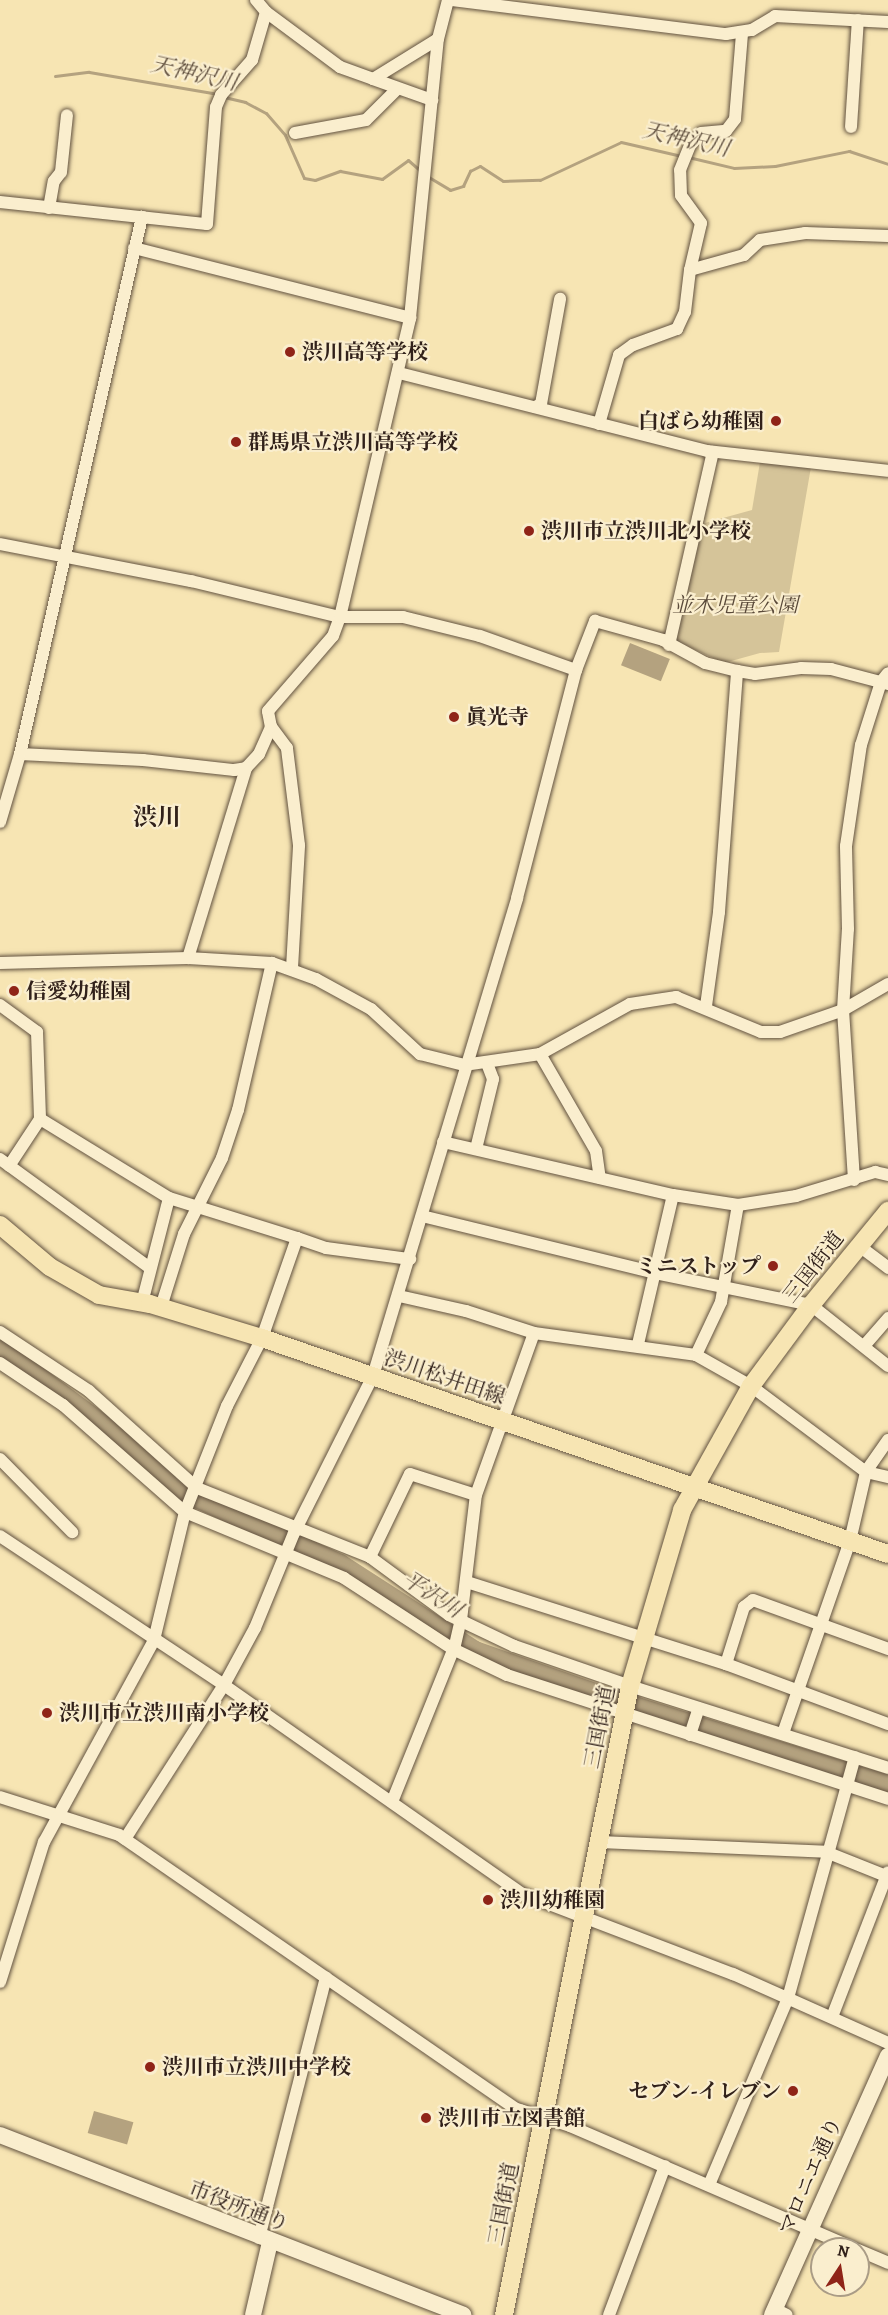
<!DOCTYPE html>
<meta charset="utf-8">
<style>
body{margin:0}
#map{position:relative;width:888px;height:2315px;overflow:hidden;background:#f7e5b3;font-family:Alegreya,"Noto Serif JP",serif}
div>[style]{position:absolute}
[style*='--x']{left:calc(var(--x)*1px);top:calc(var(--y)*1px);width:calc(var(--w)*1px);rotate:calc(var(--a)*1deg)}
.green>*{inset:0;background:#d5c499}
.water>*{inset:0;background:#b4a27f;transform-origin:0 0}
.stream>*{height:3px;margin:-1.5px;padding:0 1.5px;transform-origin:1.5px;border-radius:1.5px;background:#b4a27f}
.river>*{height:20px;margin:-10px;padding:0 10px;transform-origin:10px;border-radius:10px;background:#b4a27f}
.roads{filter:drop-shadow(0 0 2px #625240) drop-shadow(0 0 2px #625240)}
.street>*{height:12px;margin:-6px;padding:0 6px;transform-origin:6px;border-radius:6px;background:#faeece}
.secondary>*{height:16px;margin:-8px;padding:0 8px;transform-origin:8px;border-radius:8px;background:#faeece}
.primary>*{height:18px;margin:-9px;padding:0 9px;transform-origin:9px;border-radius:9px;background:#f7e5b3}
.dots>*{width:16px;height:16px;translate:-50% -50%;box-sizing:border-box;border:3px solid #faeece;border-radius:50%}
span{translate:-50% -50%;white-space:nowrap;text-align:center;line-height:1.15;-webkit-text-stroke:4.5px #faeece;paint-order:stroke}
.poi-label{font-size:21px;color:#31211a;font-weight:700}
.left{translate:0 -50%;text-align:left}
.right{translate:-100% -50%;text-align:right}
.park-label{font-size:21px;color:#5a4a3a;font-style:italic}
.street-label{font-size:21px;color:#31211a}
.water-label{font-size:22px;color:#5f4e3d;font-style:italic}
.quarter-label{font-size:24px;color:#31211a;font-weight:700}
.north{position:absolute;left:810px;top:2237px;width:60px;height:60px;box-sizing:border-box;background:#faeece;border:2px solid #aa9c86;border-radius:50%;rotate:12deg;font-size:16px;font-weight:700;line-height:24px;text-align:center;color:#31211a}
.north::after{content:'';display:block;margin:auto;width:21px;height:27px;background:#8f2418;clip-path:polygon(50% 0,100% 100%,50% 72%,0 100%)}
</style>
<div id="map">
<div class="green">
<div style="clip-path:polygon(760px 462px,811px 467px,779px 652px,760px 653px,724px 663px,674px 640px,701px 524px,752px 510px)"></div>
</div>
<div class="water">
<div style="left:630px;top:643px;width:43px;height:24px;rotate:22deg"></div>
<div style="left:94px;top:2111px;width:41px;height:23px;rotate:16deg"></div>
</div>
<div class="stream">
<div style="--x:55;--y:76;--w:34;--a:-7"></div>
<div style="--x:89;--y:72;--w:131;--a:9.7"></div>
<div style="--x:224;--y:97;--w:22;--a:13"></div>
<div style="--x:245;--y:102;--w:24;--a:28"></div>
<div style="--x:266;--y:113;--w:29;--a:49"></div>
<div style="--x:285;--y:135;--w:47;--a:66.2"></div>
<div style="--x:304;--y:178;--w:11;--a:10"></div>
<div style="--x:315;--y:180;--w:27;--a:-20"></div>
<div style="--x:340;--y:171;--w:43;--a:10.8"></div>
<div style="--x:382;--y:179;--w:32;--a:-36"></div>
<div style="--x:408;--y:160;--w:18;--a:41"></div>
<div style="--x:688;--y:157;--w:47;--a:13.4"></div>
<div style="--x:734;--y:168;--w:41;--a:-2.8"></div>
<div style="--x:775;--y:166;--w:76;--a:-11.5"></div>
<div style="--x:849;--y:151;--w:41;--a:18.4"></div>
<div style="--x:427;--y:176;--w:27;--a:31"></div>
<div style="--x:450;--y:190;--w:14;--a:-17"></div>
<div style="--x:463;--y:186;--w:17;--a:-65"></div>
<div style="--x:470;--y:171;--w:11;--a:-27"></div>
<div style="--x:480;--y:166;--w:27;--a:33"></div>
<div style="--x:503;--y:181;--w:37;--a:-2"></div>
<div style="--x:540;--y:180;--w:89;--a:-25.1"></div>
<div style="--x:621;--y:142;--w:62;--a:13.1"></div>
</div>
<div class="river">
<div style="--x:0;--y:1348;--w:147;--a:36.7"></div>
<div style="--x:118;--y:1436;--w:77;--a:42.4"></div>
<div style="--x:175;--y:1488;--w:182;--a:24.7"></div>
<div style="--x:340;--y:1564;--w:161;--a:32.8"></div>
<div style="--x:475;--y:1651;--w:148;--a:19.3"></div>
<div style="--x:615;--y:1700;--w:286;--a:17.3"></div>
</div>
<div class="roads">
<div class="street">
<div style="--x:256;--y:0;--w:16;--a:50"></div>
<div style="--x:452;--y:0;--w:276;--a:7.1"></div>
<div style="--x:726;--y:34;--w:26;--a:-9"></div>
<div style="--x:752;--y:30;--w:27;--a:-31"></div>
<div style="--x:775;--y:16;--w:113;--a:3"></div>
<div style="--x:373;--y:79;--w:63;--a:19.6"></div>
<div style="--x:851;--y:127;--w:107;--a:-86.3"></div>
<div style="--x:295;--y:133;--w:72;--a:-10.4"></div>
<div style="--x:366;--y:120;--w:44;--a:-45"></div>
<div style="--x:0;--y:202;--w:208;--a:6.1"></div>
<div style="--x:207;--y:224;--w:117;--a:-85.6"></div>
<div style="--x:216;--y:107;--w:13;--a:-67"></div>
<div style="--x:221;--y:95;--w:47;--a:-48.5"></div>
<div style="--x:252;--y:60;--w:50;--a:-73.7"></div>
<div style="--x:266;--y:12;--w:92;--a:36.6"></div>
<div style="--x:340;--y:67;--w:35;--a:20"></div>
<div style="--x:373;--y:79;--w:76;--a:-31.6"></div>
<div style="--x:49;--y:208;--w:27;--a:-80"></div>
<div style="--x:54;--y:181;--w:11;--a:-52"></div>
<div style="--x:61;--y:172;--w:57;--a:-84"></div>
<div style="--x:134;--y:248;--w:285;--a:14.2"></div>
<div style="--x:690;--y:270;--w:48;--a:-76.8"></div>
<div style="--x:701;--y:223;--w:34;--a:-126"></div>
<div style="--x:681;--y:195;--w:25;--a:-92"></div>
<div style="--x:680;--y:170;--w:27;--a:-68"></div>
<div style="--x:690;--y:145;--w:16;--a:-47"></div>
<div style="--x:701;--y:133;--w:25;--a:-5"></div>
<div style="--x:726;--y:131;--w:15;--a:-53"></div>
<div style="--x:735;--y:119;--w:85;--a:-85.3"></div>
<div style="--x:399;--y:373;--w:319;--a:14.2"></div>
<div style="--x:708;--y:451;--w:181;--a:6.3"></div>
<div style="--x:535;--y:407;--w:7;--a:-27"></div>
<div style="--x:541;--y:404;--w:107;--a:-79.7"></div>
<div style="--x:599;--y:424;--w:72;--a:-73.8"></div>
<div style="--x:619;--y:355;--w:17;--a:-36"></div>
<div style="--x:633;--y:345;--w:47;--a:-20"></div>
<div style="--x:677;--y:329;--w:19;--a:-65"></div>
<div style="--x:685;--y:312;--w:42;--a:-83.2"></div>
<div style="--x:690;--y:270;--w:56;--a:-15.5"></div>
<div style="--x:744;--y:255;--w:22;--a:-43"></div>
<div style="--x:760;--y:240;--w:46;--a:-8.8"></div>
<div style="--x:805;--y:233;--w:83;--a:2.1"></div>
<div style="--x:0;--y:544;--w:195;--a:11"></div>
<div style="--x:191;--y:581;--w:153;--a:13.6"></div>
<div style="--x:340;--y:617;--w:63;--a:0"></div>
<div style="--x:403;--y:617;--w:79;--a:13.9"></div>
<div style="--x:480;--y:636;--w:102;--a:19.5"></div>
<div style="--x:669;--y:645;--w:198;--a:-77.2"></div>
<div style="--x:20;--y:754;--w:123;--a:2.8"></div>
<div style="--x:143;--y:760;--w:92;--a:6.3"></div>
<div style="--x:234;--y:770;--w:12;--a:-9"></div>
<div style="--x:246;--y:768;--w:19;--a:-47"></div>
<div style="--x:259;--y:754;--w:30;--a:-66"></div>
<div style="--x:0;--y:822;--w:71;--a:-73.6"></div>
<div style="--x:20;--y:754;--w:551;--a:-77.2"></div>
<div style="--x:188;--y:958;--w:199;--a:-73"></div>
<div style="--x:0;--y:963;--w:188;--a:-1.5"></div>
<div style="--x:188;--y:958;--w:84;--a:3.4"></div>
<div style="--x:272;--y:963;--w:47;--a:20"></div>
<div style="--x:316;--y:979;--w:63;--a:28.6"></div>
<div style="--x:371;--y:1009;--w:67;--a:42.6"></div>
<div style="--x:420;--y:1054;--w:45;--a:14"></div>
<div style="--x:464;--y:1065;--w:77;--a:-8.2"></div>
<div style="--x:540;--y:1054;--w:103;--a:-29.1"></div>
<div style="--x:630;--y:1004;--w:47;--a:-8.7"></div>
<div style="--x:676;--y:997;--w:92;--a:22.4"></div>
<div style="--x:761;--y:1032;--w:19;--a:0"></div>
<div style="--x:780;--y:1032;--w:67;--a:-19.2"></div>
<div style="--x:843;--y:1010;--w:52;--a:-30"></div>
<div style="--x:292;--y:968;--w:123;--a:-86.7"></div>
<div style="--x:299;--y:845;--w:98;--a:-97.1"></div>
<div style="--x:287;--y:748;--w:26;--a:-127"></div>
<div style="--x:271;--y:727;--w:16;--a:-101"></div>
<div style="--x:268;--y:711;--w:99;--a:-49.1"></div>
<div style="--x:333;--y:636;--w:20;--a:-70"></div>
<div style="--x:340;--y:617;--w:307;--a:-76.8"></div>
<div style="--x:410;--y:318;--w:280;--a:-84.3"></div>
<div style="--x:438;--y:39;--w:40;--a:-75.6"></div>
<div style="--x:0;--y:1005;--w:46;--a:36.1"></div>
<div style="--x:37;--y:1032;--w:87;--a:88"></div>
<div style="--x:40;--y:1119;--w:56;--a:123.4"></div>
<div style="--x:706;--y:1006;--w:95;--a:-82.1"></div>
<div style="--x:719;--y:912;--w:242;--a:-85.7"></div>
<div style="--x:540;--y:1054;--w:112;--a:60"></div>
<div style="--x:596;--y:1151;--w:27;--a:82"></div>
<div style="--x:443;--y:1142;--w:236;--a:13"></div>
<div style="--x:673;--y:1195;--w:66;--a:8.7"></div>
<div style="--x:738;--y:1205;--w:59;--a:-8.8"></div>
<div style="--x:796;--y:1196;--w:83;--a:-16.9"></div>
<div style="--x:875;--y:1172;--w:13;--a:13"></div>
<div style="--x:476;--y:1149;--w:72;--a:-76.3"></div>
<div style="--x:493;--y:1079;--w:17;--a:-111"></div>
<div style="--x:0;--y:1159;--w:185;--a:36"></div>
<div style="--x:854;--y:1180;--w:170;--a:-93.7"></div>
<div style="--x:843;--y:1010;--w:81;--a:-86.5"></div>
<div style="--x:848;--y:929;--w:83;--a:-91.4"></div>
<div style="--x:846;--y:846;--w:102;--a:-81.6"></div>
<div style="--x:861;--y:745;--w:66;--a:-72.4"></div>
<div style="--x:881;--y:682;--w:11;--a:-52"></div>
<div style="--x:422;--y:1216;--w:240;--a:13.7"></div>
<div style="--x:655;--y:1273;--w:159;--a:11.6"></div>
<div style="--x:811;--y:1305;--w:98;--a:38.4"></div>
<div style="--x:297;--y:1238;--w:31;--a:19"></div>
<div style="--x:326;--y:1248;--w:85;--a:7.5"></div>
<div style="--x:858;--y:1245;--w:38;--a:37"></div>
<div style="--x:399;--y:1296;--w:69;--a:12.6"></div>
<div style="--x:466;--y:1311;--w:71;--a:17.9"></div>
<div style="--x:534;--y:1333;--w:163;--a:7.7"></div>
<div style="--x:696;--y:1355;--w:63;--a:29.4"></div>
<div style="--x:751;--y:1386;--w:144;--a:36.8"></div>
<div style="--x:866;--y:1472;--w:71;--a:103.1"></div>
<div style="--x:850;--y:1541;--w:203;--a:109.2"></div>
<div style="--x:142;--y:1303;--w:108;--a:-75.6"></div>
<div style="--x:161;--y:1307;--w:77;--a:-72.5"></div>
<div style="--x:184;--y:1234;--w:85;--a:-63.4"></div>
<div style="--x:222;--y:1158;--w:51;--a:-71.6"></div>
<div style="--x:238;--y:1110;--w:151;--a:-77"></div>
<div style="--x:0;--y:1332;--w:107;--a:33.5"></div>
<div style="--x:89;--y:1391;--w:145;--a:41.9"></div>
<div style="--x:197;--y:1488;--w:186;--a:21.7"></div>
<div style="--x:370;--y:1557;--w:98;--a:36.3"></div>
<div style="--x:449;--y:1615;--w:72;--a:25.5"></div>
<div style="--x:514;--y:1646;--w:123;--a:19"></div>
<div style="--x:630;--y:1686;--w:271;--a:17.6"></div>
<div style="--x:638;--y:1344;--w:153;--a:-76.8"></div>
<div style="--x:864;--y:1346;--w:37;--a:-49"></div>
<div style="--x:696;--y:1355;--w:59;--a:-64.7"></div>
<div style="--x:721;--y:1302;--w:98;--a:-80.1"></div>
<div style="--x:0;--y:1363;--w:76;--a:33.7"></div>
<div style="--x:63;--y:1405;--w:162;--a:41.3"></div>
<div style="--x:185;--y:1512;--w:172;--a:22.5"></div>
<div style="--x:344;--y:1578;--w:130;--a:33.1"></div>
<div style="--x:453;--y:1649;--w:60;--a:25.7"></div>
<div style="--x:507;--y:1675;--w:401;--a:18"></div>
<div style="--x:888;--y:1440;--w:39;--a:125"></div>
<div style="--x:866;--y:1472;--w:23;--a:13"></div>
<div style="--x:0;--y:1459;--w:103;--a:45.4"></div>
<div style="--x:0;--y:1536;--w:269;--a:33.6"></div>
<div style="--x:224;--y:1685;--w:365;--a:35"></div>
<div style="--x:523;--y:1894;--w:225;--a:20.9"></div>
<div style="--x:733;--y:1974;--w:170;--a:24"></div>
<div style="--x:370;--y:1557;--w:92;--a:-64.3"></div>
<div style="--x:410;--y:1474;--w:69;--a:17.7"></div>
<div style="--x:467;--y:1582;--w:272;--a:17.6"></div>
<div style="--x:726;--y:1664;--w:173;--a:20.3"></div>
<div style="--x:726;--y:1664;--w:60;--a:-72.5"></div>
<div style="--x:744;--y:1607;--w:11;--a:-38"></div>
<div style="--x:753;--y:1600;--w:144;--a:19.9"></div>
<div style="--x:690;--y:1735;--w:28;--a:-72"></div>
<div style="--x:0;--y:1797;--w:125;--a:17.7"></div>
<div style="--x:119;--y:1835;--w:480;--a:34.6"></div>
<div style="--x:514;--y:2108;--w:59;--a:17.8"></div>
<div style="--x:570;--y:2126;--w:310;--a:23.3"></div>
<div style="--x:392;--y:1802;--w:169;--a:-68.1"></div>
<div style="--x:455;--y:1645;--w:26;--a:-77"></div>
<div style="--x:461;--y:1620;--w:126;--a:-83.2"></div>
<div style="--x:476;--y:1495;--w:172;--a:-70.3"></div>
<div style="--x:125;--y:1839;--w:183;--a:-57.3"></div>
<div style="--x:224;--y:1685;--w:65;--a:-61.5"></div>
<div style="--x:255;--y:1628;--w:103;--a:-67.7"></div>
<div style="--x:294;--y:1533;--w:176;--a:-63.3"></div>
<div style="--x:373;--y:1376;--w:499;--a:-73.2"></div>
<div style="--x:517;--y:898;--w:236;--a:-75.5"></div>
<div style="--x:576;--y:670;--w:53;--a:-68.8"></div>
<div style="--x:595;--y:621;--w:71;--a:15.6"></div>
<div style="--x:663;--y:640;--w:48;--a:28.7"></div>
<div style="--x:705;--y:663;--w:33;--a:14"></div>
<div style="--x:737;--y:671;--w:18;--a:9"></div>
<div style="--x:755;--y:674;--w:46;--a:-7.4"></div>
<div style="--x:801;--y:668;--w:30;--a:2"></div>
<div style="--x:831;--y:669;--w:59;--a:14.7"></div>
<div style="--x:600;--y:1842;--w:226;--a:2.5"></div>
<div style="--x:826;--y:1852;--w:65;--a:21.8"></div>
<div style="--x:0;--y:1982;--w:147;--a:-72.6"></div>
<div style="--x:44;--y:1842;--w:230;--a:-61.4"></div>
<div style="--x:154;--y:1640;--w:132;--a:-76.4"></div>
<div style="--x:185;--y:1512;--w:114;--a:-68.4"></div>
<div style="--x:227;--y:1406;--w:76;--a:-62.8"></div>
<div style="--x:262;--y:1338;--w:106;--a:-70.7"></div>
<div style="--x:297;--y:1238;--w:134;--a:-162.6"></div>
<div style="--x:169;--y:1198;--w:151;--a:-148.5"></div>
<div style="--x:832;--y:2017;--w:155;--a:-68.9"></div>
<div style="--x:709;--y:2185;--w:203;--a:-67.1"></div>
<div style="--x:788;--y:1998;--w:250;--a:-74.5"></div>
<div style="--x:259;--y:2238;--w:269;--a:-75.6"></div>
<div style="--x:858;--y:2250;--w:33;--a:23"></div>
<div style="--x:775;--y:2309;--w:13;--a:27"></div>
<div style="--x:609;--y:2315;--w:159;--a:-69.4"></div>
</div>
<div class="secondary">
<div style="--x:0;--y:2135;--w:497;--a:21.2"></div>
<div style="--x:253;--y:2315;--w:75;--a:-76.9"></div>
<div style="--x:772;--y:2315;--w:284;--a:-65.9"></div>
</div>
<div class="primary">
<div style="--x:0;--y:1225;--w:65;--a:40"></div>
<div style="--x:50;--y:1267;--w:56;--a:29.7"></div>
<div style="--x:99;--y:1295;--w:52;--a:10"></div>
<div style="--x:150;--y:1304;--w:117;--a:16.9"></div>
<div style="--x:262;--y:1338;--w:662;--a:19.04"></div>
<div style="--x:504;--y:2315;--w:641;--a:-78.67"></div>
<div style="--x:630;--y:1686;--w:184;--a:-73.5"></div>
<div style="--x:682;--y:1510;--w:142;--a:-60.9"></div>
<div style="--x:751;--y:1386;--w:101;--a:-53.5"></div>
<div style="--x:811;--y:1305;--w:122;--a:-50.7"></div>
</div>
</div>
<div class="dots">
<div style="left:290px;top:352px;background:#8f2418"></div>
<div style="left:776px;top:421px;background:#8f2418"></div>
<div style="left:236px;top:442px;background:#8f2418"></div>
<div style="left:529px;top:531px;background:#8f2418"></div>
<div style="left:454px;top:717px;background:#8f2418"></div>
<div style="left:14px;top:991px;background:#8f2418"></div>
<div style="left:773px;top:1266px;background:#8f2418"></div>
<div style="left:47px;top:1713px;background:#8f2418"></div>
<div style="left:488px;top:1900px;background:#8f2418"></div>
<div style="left:150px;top:2067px;background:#8f2418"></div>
<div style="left:793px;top:2091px;background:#8f2418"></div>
<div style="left:426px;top:2118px;background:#8f2418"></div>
</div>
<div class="poi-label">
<span class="left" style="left:302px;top:352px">渋川高等学校</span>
<span class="right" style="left:764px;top:421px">白ばら幼稚園</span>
<span class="left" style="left:248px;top:442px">群馬県立渋川高等学校</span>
<span class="left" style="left:541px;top:531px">渋川市立渋川北小学校</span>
<span class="left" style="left:466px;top:717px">眞光寺</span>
<span class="left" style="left:26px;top:991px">信愛幼稚園</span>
<span class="right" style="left:761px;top:1266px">ミニストップ</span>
<span class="left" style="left:59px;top:1713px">渋川市立渋川南小学校</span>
<span class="left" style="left:500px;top:1900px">渋川幼稚園</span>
<span class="left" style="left:162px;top:2067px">渋川市立渋川中学校</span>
<span class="right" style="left:781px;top:2091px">セブン-イレブン</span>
<span class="left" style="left:438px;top:2118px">渋川市立図書館</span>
</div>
<div class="park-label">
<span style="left:735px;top:605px">並木児童公園</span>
</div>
<div class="street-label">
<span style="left:813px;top:1267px;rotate:-52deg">三国街道</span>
<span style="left:445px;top:1377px;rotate:19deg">渋川松井田線</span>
<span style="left:599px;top:1727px;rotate:-79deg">三国街道</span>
<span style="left:810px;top:2176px;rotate:-66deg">マロニエ通り</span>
<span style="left:503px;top:2204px;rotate:-79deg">三国街道</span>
<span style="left:239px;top:2206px;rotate:21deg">市役所通り</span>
</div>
<div class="water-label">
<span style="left:194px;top:74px;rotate:13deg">天神沢川</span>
<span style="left:686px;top:140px;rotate:13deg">天神沢川</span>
<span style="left:432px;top:1595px;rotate:33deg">平沢川</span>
</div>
<div class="quarter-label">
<span style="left:157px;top:818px">渋川</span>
</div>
<div class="north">N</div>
</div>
